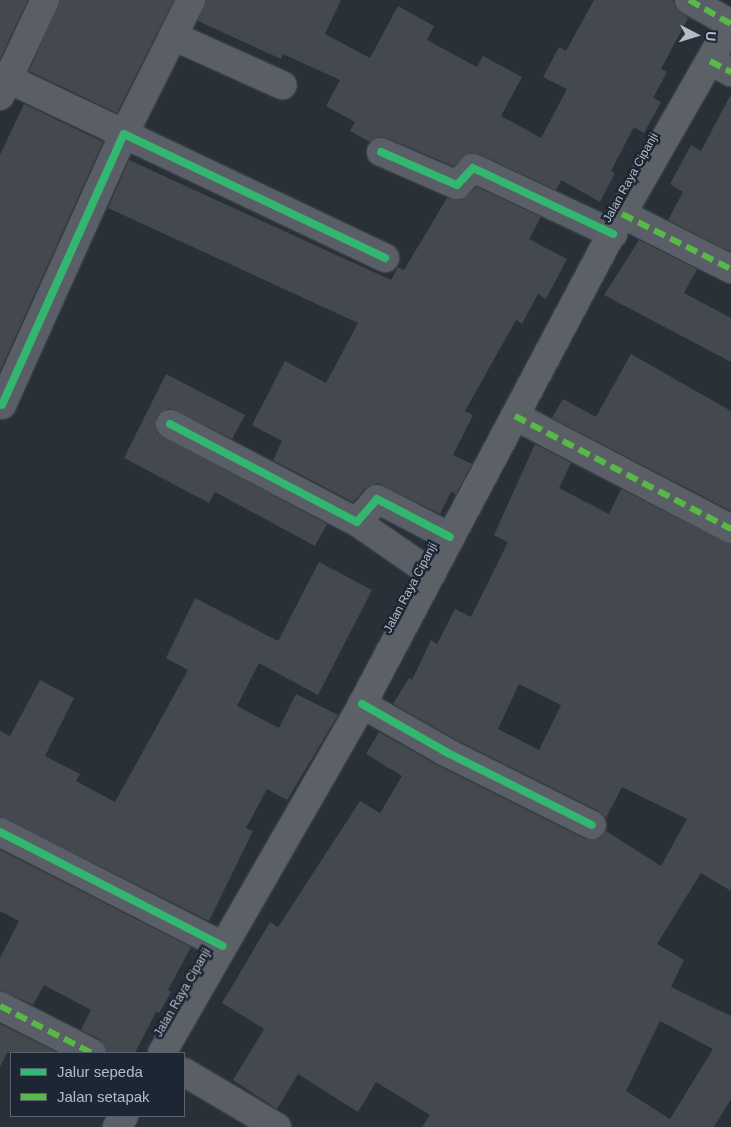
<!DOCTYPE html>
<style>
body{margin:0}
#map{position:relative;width:731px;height:1127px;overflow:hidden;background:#2a3038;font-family:Arial,sans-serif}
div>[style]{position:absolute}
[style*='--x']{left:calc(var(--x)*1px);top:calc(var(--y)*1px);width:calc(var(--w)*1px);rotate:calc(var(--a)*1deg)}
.building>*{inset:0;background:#444950}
.roads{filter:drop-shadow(0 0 1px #484c53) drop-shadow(0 0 1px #484c53)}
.minor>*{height:28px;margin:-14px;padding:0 14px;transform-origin:14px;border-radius:14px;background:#5a5e66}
.major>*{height:28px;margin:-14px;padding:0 14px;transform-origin:14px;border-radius:14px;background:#5c6168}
.quiet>*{height:6px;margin-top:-3px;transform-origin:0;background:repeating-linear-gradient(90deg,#58b947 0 12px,transparent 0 18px)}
.cycleway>*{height:8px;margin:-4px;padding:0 4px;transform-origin:4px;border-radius:4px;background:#33b770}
span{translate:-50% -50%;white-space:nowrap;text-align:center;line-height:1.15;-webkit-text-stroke:5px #1d2633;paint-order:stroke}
.street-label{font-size:12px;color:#b4bcc9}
.legend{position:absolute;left:10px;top:1052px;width:175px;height:65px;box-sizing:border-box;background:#1d2633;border:1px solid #59626f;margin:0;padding:6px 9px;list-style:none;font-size:15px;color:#b4bcc9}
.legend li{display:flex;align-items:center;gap:10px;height:25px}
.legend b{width:25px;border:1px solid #59626f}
.north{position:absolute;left:671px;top:10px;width:50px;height:50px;-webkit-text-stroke:4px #1d2633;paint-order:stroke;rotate:95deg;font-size:14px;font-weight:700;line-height:20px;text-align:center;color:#b4bcc9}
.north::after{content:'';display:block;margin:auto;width:18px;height:22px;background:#b4bcc9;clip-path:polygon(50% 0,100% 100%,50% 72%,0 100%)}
</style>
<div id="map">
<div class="building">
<div style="clip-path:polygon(0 0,28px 0,0 59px)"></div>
<div style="clip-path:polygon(60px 0,174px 0,117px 113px,29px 71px)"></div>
<div style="clip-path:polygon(206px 0,341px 0,325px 34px,370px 58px,398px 6px,434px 26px,427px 40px,477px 67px,483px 56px,522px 77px,501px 116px,541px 138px,567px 89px,543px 77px,559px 47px,566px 51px,594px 0,673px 0,676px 8px,688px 18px,661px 69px,667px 72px,653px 98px,661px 102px,644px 133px,634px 127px,611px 171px,615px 173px,600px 202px,561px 180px,556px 190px,479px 154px,470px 153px,453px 166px,387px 138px,379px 137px,370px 142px,350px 131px,355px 122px,326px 106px,340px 80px,283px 54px,281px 59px,198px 21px)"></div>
<div style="clip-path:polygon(731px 94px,731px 252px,668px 220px,683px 192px,670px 184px,691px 145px,701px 151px)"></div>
<div style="clip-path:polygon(24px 104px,103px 142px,0 371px,0 155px)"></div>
<div style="clip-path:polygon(129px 160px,391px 280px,398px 267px,404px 270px,447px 198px,461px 200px,477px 187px,541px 217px,529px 239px,567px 259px,546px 299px,538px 294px,522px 324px,516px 320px,465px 411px,473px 415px,453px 455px,472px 464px,456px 494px,451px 492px,440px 514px,378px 483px,366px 488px,353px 502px,273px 460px,282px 441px,252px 425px,285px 361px,326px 383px,358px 323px,108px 208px)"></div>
<div style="clip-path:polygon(639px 240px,697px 269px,684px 293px,731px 318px,731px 362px,604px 295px)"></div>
<div style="clip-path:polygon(631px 354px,731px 411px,731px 511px,552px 418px,563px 399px,596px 417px)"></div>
<div style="clip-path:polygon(166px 374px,245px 415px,232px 439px,169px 408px,156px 417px,157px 433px,327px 524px,315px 546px,215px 492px,209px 503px,124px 458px)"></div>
<div style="clip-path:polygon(evenodd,535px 444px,571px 463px,559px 488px,609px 514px,621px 489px,731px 545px,731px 891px,701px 873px,657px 944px,684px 960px,671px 987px,731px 1016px,731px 1099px,714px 1127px,422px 1127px,430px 1115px,376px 1082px,358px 1112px,298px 1074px,277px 1109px,233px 1080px,264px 1029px,222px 1003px,270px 922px,278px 927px,360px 801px,380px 813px,402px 776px,366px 754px,379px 732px,439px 766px,585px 839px,600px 838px,606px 831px,661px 866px,687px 819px,622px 787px,606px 818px,599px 811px,453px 738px,393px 704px,409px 678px,412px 680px,431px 640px,437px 644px,455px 609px,471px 617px,508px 542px,494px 535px,535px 444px,519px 684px,561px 705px,539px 750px,498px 729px,519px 684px,535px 444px,660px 1021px,713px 1049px,670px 1119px,626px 1091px,660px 1021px)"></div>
<div style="clip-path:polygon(319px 562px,372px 590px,318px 695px,259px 663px,237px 706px,279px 728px,296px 694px,338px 715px,287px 800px,267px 789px,246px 828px,253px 831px,209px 921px,0 816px,0 731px,10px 736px,40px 680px,74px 698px,45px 756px,80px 774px,76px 781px,115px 802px,188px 670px,166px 658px,195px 598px,278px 641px)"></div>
<div style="clip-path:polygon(0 850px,191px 947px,168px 990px,171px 992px,159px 1013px,156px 1012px,135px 1053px,107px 1053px,100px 1039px,81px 1030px,91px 1010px,44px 985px,33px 1005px,0 990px,0 958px,19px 921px,0 911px)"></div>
<div style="clip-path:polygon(0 1024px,58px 1053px,7px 1053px,0 1067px)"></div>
</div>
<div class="roads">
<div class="minor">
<div style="--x:689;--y:0;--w:48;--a:29.7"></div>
<div style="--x:173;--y:36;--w:120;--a:24.2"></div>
<div style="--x:710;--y:61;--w:24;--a:28"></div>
<div style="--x:0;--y:75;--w:137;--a:25.4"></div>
<div style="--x:124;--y:134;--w:150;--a:-63.4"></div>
<div style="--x:0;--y:96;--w:106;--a:-64.9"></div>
<div style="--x:381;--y:152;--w:83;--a:23.5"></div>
<div style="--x:457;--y:185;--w:23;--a:-47"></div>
<div style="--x:473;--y:168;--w:155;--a:25.2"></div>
<div style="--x:622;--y:214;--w:122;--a:26.8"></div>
<div style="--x:2;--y:405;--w:297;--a:-65.8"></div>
<div style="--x:124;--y:134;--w:289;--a:25.4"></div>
<div style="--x:515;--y:416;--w:244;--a:27.6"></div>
<div style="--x:170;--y:424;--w:211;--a:27.7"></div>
<div style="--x:357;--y:522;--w:30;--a:-49"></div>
<div style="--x:377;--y:499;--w:82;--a:27.5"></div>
<div style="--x:357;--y:522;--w:91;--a:34.7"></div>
<div style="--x:362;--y:704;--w:97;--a:29.7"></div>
<div style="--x:446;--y:752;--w:163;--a:26.6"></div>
<div style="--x:0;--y:832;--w:250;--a:27.1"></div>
<div style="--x:0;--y:1006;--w:103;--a:27.1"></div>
<div style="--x:184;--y:1072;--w:108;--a:30.6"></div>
</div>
<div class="major">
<div style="--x:162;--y:1053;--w:391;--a:-60.1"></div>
<div style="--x:357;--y:714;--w:566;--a:-62.08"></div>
<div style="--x:622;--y:214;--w:219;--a:-60.2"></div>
<div style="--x:117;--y:1127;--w:13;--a:-58"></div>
</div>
</div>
<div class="quiet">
<div style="--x:689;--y:0;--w:48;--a:29.7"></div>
<div style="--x:710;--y:61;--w:24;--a:28"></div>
<div style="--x:622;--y:214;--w:122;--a:26.8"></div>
<div style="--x:515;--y:416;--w:244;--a:27.6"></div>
<div style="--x:0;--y:1006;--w:103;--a:27.1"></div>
</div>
<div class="cycleway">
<div style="--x:381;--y:152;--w:83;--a:23.5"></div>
<div style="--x:457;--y:185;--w:23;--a:-47"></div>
<div style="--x:473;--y:168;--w:155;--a:25.2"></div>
<div style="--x:2;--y:405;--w:297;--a:-65.8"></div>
<div style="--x:124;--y:134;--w:289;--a:25.4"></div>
<div style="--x:170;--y:424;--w:211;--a:27.7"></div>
<div style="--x:357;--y:522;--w:30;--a:-49"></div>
<div style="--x:377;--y:499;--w:82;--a:27.5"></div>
<div style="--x:362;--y:704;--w:97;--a:29.7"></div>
<div style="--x:446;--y:752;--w:163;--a:26.6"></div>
<div style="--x:0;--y:832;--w:250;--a:27.1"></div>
</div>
<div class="street-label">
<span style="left:631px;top:178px;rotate:-61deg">Jalan Raya Cipanji</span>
<span style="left:411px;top:588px;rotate:-62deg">Jalan Raya Cipanji</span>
<span style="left:183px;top:993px;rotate:-60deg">Jalan Raya Cipanji</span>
</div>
<ul class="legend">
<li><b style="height:6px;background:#33b770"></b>Jalur sepeda</li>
<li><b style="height:6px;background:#58b947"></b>Jalan setapak</li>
</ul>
<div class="north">U</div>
</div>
